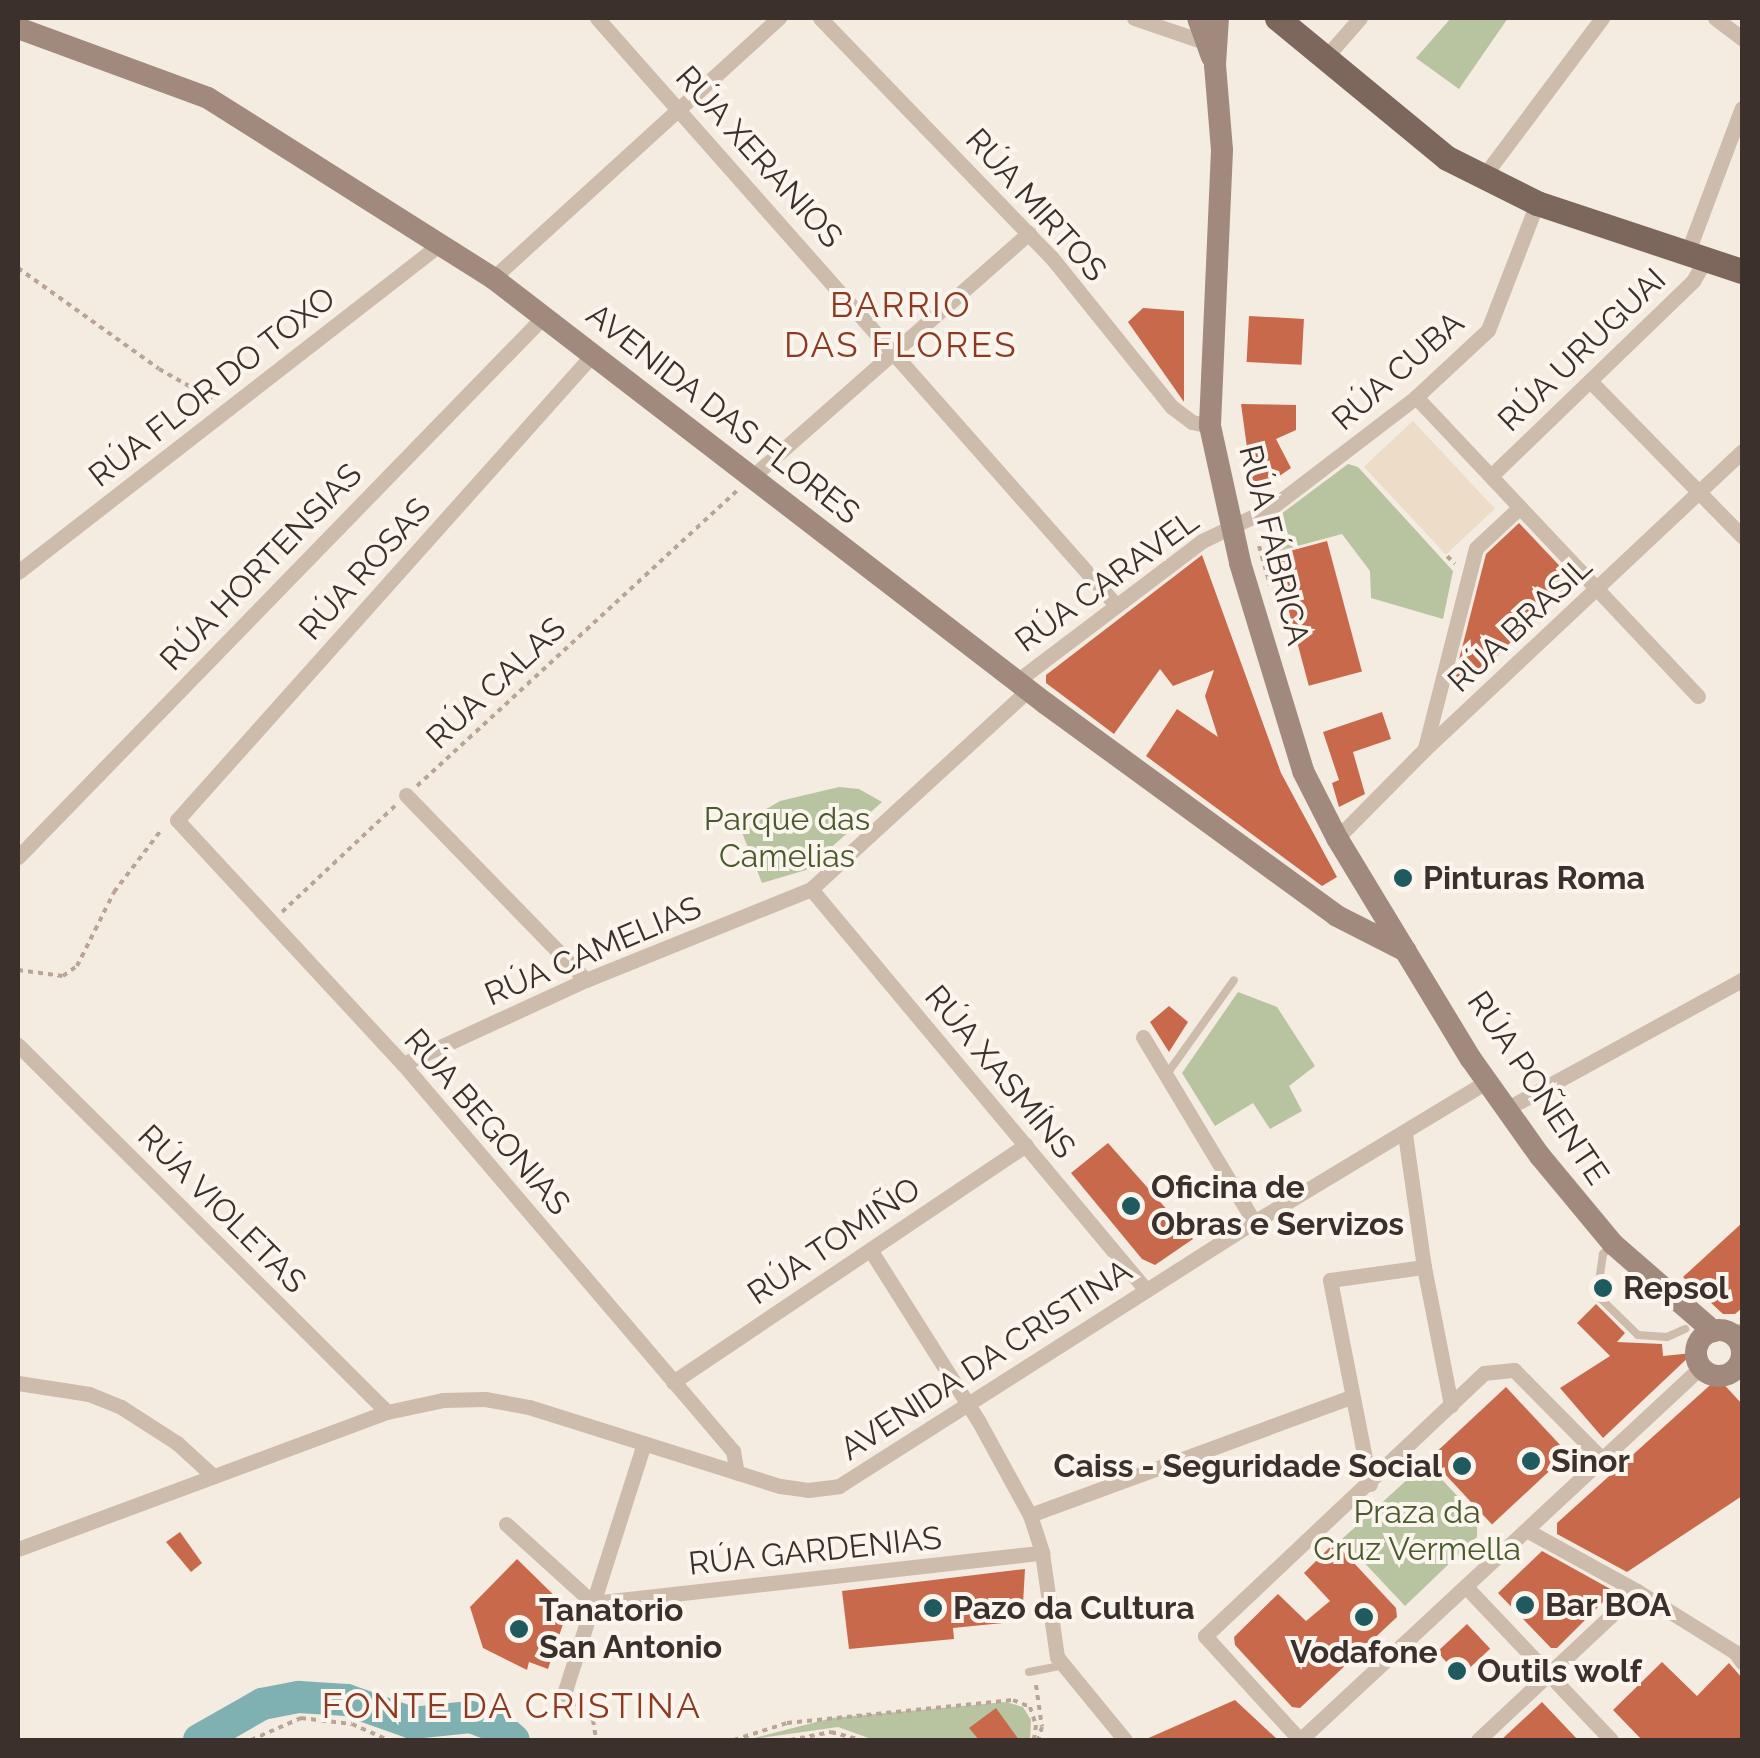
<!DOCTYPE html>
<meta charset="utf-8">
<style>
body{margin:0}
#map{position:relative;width:1760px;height:1758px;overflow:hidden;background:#f4ebe1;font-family:Raleway,sans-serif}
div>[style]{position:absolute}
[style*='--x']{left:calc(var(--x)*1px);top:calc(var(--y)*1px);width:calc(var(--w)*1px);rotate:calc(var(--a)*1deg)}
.green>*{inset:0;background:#b8c4a0}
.plaza>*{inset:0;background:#ecdcc8;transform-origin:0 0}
.river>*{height:32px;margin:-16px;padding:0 16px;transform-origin:16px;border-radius:16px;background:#7fb0b2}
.building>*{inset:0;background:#c8694b;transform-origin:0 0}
.path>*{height:4px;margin-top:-2px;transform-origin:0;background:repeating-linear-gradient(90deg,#b9a596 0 5px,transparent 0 10px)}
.lane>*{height:8px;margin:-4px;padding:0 4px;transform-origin:4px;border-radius:4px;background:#cdbbac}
.street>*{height:15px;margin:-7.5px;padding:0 7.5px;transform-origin:7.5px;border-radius:7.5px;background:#cdbbac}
.secondary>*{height:22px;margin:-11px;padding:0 11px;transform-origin:11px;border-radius:11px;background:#a18a7d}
.secondary>.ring{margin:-11px;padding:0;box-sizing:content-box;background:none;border:22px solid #a18a7d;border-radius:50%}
.primary>*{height:25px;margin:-12.5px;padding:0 12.5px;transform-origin:12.5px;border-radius:12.5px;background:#7d675c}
.dots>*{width:28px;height:28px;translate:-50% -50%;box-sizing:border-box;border:5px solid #fbf5ee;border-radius:50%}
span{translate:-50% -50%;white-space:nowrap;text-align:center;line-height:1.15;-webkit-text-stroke:8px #fbf5ee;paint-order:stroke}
.street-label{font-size:32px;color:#3b302b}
.park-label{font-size:32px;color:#4a5a2e}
.poi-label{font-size:32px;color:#3b302b;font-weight:700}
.left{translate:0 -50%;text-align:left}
.right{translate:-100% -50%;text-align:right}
.neighbourhood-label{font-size:35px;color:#8c3b22;letter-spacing:2.5px}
.frame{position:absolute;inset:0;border:20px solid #3b302b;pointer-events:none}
</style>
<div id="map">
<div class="green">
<div style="clip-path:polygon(1451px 18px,1508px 18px,1459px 89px,1416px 58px)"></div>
<div style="clip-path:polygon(1348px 464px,1358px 467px,1453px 571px,1443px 619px,1371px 598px,1370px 571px,1342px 534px,1275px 552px,1269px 523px)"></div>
<div style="clip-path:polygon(839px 787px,859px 789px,882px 802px,806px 870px,762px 883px,739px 825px,780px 801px)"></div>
<div style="clip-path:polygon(1238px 992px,1277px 1007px,1315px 1066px,1289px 1086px,1302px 1111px,1270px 1129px,1253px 1103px,1215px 1126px,1182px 1073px)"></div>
<div style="clip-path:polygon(1420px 1468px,1433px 1470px,1477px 1517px,1477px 1537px,1405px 1606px,1342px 1539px)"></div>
<div style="clip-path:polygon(1006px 1702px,1023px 1707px,1031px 1720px,1030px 1740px,874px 1740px,838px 1727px,747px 1740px,832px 1718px)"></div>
</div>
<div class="plaza">
<div style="left:1413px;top:421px;width:120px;height:67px;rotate:47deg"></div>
</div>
<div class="river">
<div style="--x:199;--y:1740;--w:73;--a:-29.7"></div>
<div style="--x:262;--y:1704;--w:38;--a:-11"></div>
<div style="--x:299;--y:1697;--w:48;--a:3.6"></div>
<div style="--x:347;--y:1700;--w:69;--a:19.5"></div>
<div style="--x:412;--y:1723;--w:59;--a:-5.8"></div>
<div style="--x:471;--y:1717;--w:31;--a:21"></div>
<div style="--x:500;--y:1728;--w:18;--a:41"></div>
</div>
<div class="building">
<div style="clip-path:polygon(1143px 308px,1184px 311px,1184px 402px,1128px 322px)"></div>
<div style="left:1249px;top:316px;width:55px;height:46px;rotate:3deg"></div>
<div style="clip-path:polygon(1241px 404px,1296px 405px,1296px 430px,1276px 439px,1291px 468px,1262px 488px,1252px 484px)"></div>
<div style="clip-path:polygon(1519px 523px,1573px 580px,1469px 684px,1454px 679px,1486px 554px)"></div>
<div style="left:1327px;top:541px;width:135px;height:55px;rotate:75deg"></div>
<div style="clip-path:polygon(1202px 555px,1281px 773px,1337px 877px,1322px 886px,1146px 756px,1177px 709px,1218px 737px,1205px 696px,1214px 670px,1173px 686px,1160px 669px,1114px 734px,1046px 683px,1046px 675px)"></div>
<div style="clip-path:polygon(1382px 712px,1391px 739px,1353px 752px,1365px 794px,1339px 807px,1332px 783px,1339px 780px,1323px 732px)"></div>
<div style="clip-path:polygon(1169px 1006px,1188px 1022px,1169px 1052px,1150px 1022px)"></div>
<div style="clip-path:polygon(1108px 1143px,1193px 1239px,1155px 1265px,1142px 1259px,1071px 1173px)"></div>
<div style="clip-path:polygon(1742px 1223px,1742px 1308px,1735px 1314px,1723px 1314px,1683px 1277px)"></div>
<div style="clip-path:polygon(1596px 1304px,1625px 1333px,1617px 1342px,1662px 1344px,1663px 1356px,1693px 1353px,1603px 1438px,1560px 1388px,1610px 1356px,1577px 1323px)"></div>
<div style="clip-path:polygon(1718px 1378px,1742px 1404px,1742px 1496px,1627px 1572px,1557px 1534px,1557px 1523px)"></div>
<div style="left:1506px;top:1387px;width:91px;height:104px;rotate:47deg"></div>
<div style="clip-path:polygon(180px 1532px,202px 1563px,191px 1572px,166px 1542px)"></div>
<div style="clip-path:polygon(1331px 1546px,1339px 1547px,1396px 1608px,1397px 1617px,1300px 1708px,1292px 1707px,1235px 1645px,1234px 1637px,1278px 1594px,1306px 1621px,1330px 1601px,1304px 1573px)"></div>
<div style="clip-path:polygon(1542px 1551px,1614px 1591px,1557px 1648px,1551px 1648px,1498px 1593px)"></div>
<div style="clip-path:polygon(517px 1559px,568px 1609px,548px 1669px,529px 1662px,527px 1670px,483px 1648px,470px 1607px)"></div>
<div style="clip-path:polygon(1025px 1569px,1023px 1604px,1003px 1623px,953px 1628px,954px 1639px,849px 1649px,842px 1591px)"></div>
<div style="left:1467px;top:1624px;width:34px;height:41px;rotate:47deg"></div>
<div style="clip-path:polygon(1662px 1662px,1697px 1696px,1729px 1663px,1742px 1678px,1742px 1740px,1642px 1740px,1613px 1710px)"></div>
<div style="clip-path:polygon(1235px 1700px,1278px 1740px,1144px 1740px)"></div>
<div style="clip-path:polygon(1542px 1702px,1578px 1740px,1501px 1740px)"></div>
<div style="clip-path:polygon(996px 1708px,1019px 1740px,979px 1740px,969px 1728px)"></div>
</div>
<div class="path">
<div style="--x:18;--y:268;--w:173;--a:35.6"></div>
<div style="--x:159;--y:369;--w:61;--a:29.5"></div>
<div style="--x:1259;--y:546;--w:41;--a:74.2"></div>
<div style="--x:1447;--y:556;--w:11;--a:45"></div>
<div style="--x:417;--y:786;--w:435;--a:-42.7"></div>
<div style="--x:282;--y:912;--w:155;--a:-43.2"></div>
<div style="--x:18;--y:970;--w:45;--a:7.6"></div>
<div style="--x:63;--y:976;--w:17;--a:-36"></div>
<div style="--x:77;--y:966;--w:83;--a:-63.4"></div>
<div style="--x:114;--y:892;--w:79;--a:-52.7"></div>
<div style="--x:1036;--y:1685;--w:42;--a:81.9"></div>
<div style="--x:1042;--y:1727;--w:14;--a:107"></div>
<div style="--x:575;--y:1703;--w:25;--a:43"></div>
<div style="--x:593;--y:1720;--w:20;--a:81"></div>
<div style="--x:251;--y:1740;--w:55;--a:-23.7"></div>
<div style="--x:301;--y:1718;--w:51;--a:6.7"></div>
<div style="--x:352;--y:1724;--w:39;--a:24"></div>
<div style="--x:734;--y:1740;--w:56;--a:-17.8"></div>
<div style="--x:787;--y:1723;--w:227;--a:-5.8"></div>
<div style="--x:1013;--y:1700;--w:18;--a:22"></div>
<div style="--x:1030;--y:1707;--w:19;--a:72"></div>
<div style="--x:1036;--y:1725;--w:15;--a:98"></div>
<div style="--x:790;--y:1740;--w:42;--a:-11"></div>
<div style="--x:831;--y:1732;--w:31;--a:15"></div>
</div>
<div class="lane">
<div style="--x:1167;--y:1074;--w:115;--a:-54.5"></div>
<div style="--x:1610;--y:1247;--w:10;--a:135"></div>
<div style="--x:1603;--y:1254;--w:41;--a:98.3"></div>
<div style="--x:1597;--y:1295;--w:57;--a:44.3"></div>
<div style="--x:1638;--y:1335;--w:29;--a:4"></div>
<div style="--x:1667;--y:1337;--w:20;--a:-24"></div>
<div style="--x:1029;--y:1672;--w:36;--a:-11"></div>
</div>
<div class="street">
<div style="--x:597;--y:18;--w:784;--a:48.52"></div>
<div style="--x:820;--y:18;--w:334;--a:46"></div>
<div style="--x:1052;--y:258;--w:191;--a:51.2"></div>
<div style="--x:1172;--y:407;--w:25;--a:37"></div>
<div style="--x:1192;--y:422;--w:18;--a:13"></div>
<div style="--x:1134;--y:18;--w:74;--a:18.9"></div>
<div style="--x:1715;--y:18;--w:34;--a:37"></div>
<div style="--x:1325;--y:58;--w:53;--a:-48.8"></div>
<div style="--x:1483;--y:177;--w:199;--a:-53.2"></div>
<div style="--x:1687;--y:254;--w:156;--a:-69.4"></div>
<div style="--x:493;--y:278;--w:387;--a:-42.3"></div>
<div style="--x:594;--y:353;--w:626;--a:131.76"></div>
<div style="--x:177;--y:820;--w:333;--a:47.2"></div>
<div style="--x:403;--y:1064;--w:509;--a:49.55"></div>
<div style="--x:733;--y:1451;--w:22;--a:80"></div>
<div style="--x:1591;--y:382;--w:216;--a:45.6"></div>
<div style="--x:1416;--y:397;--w:411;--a:46.7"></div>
<div style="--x:1491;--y:476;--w:281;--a:-44"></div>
<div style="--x:1693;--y:281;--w:24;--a:-60"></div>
<div style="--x:752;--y:477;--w:369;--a:-41.4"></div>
<div style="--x:18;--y:572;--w:533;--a:-37.84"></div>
<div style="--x:1017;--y:681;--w:232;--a:-37.1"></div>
<div style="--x:1202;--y:541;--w:76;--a:-25.6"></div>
<div style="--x:1271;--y:508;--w:183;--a:-37.4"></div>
<div style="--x:1416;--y:397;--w:98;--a:-42.9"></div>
<div style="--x:1488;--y:330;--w:136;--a:-68.9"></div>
<div style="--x:1425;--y:748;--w:206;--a:-75.7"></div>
<div style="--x:1476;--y:548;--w:60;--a:-43"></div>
<div style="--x:406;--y:795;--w:258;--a:45.8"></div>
<div style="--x:1337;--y:838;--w:125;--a:-45.3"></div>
<div style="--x:1425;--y:749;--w:435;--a:-43.2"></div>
<div style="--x:18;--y:857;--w:756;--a:-45.8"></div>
<div style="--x:811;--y:889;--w:523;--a:50.12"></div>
<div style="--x:1143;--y:1037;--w:216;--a:59"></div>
<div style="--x:18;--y:1045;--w:520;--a:44.84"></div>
<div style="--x:403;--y:1064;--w:201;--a:-24.7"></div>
<div style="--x:586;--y:980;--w:243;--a:-22"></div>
<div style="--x:811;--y:889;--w:294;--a:-42.5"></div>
<div style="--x:1506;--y:1109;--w:269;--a:-28.7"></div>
<div style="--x:1405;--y:1134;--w:134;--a:81.9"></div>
<div style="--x:1424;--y:1267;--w:141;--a:78.9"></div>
<div style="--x:871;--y:1251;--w:202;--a:57.7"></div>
<div style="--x:979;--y:1422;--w:106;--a:61.3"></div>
<div style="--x:1030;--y:1515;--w:40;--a:72"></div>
<div style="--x:1042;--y:1553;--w:105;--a:81.8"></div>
<div style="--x:1057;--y:1657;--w:107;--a:50.7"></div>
<div style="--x:1736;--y:1337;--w:9;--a:-49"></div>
<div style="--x:673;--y:1382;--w:425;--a:-33.9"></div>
<div style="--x:18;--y:1383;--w:72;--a:8.8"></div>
<div style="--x:89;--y:1394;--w:35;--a:22"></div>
<div style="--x:121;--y:1407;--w:67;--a:32.7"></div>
<div style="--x:177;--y:1443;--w:46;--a:42.4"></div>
<div style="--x:1370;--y:1484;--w:208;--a:-101.1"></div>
<div style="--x:1330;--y:1280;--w:95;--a:-7.9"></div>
<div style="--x:1030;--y:1515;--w:341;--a:-20.2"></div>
<div style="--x:506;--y:1524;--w:118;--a:42.2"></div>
<div style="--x:593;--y:1603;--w:452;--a:-6.4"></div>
<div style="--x:1528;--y:1531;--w:124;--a:28.8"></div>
<div style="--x:1637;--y:1591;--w:115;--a:31.9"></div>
<div style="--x:1735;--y:1652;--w:12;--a:55"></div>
<div style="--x:18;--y:1549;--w:394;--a:-20.4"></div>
<div style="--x:387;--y:1412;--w:57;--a:-12.1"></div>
<div style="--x:443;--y:1400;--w:42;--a:-1.4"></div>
<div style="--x:485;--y:1399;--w:45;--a:10.3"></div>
<div style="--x:529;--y:1407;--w:263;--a:17.5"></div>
<div style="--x:780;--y:1486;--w:28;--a:8"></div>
<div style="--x:808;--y:1490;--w:31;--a:-7"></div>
<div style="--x:839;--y:1486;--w:492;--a:-32.5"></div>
<div style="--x:1254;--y:1222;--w:271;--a:-31.1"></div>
<div style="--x:1467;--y:1588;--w:209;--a:46.5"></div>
<div style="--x:564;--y:1694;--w:263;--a:-72.3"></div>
<div style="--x:1300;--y:1740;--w:141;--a:-132.4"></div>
<div style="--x:1205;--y:1636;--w:383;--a:-43.3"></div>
<div style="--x:1484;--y:1373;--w:30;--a:-6"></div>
<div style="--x:1514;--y:1370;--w:127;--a:45.3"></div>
<div style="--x:1300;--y:1740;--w:548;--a:-42.93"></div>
<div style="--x:1478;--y:1740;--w:218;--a:-43.1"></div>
</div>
<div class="secondary">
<div style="--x:1198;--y:18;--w:41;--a:70.3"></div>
<div style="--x:1218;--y:18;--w:47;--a:93.7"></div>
<div style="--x:1215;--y:65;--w:85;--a:85.3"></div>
<div style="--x:1222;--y:150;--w:276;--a:92.5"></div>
<div style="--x:1210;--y:426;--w:140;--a:77.6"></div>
<div style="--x:1240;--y:563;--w:217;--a:73.1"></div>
<div style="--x:1303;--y:771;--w:75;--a:63.1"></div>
<div style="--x:1337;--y:838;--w:258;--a:58.8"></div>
<div style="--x:1471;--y:1059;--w:119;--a:54.6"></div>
<div style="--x:1540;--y:1156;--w:114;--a:50.3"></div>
<div style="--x:1613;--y:1244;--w:133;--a:41"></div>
<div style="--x:18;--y:28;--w:202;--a:20.2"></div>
<div style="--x:208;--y:98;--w:337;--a:32.3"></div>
<div style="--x:493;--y:278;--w:697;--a:37.59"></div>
<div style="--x:1045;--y:703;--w:361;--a:36.1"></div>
<div style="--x:1337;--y:916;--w:77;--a:26.9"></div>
<div class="ring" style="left:1696px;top:1330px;width:24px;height:24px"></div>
</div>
<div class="primary">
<div style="--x:1277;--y:18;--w:220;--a:39.5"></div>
<div style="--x:1447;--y:158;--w:101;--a:26.6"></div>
<div style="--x:1537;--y:203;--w:216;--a:18.4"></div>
</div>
<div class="dots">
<div style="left:1403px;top:878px;background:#1f5a5e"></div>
<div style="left:1131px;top:1206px;background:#1f5a5e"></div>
<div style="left:1603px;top:1288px;background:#1f5a5e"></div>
<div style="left:1531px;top:1461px;background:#1f5a5e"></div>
<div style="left:1462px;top:1466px;background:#1f5a5e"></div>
<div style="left:1525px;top:1605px;background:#1f5a5e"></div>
<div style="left:933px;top:1608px;background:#1f5a5e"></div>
<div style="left:1364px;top:1617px;background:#1f5a5e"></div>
<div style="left:519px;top:1629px;background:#1f5a5e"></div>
<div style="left:1457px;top:1671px;background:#1f5a5e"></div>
</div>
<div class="street-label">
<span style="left:759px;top:157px;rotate:48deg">RÚA XERANIOS</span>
<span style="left:1036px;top:205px;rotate:48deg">RÚA MIRTOS</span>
<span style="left:1582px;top:350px;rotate:-44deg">RÚA URUGUAI</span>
<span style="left:1398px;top:371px;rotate:-41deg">RÚA CUBA</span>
<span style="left:212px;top:387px;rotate:-38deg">RÚA FLOR DO TOXO</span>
<span style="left:723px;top:414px;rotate:38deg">AVENIDA DAS FLORES</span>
<span style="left:1274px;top:545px;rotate:76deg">RÚA FÁBRICA</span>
<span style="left:261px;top:567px;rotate:-46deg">RÚA HORTENSIAS</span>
<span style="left:365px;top:569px;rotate:-48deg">RÚA ROSAS</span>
<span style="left:1107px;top:581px;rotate:-36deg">RÚA CARAVEL</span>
<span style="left:1520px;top:624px;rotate:-43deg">RÚA BRASIL</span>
<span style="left:496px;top:683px;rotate:-43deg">RÚA CALAS</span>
<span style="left:593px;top:951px;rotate:-23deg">RÚA CAMELIAS</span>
<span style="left:1000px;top:1072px;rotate:50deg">RÚA XASMÍNS</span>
<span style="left:1538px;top:1088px;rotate:56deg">RÚA POÑENTE</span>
<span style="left:487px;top:1122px;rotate:49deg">RÚA BEGONIAS</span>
<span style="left:222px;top:1209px;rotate:45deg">RÚA VIOLETAS</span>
<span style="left:834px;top:1241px;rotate:-34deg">RÚA TOMIÑO</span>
<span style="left:986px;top:1360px;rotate:-33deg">AVENIDA DA CRISTINA</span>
<span style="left:815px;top:1551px;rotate:-6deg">RÚA GARDENIAS</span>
</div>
<div class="park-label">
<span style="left:787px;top:838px">Parque das<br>Camelias</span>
<span style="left:1417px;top:1531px">Praza da<br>Cruz Vermella</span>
</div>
<div class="poi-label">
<span class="left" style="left:1423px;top:878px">Pinturas Roma</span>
<span class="left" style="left:1151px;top:1206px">Oficina de<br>Obras e Servizos</span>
<span class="left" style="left:1623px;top:1288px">Repsol</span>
<span class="left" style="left:1551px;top:1461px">Sinor</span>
<span class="right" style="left:1442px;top:1466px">Caiss - Seguridade Social</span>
<span class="left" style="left:1545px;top:1605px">Bar BOA</span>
<span class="left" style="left:953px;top:1608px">Pazo da Cultura</span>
<span class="left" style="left:539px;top:1629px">Tanatorio<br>San Antonio</span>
<span style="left:1364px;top:1652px">Vodafone</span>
<span class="left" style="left:1477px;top:1671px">Outils wolf</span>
</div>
<div class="neighbourhood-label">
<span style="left:901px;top:325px">BARRIO<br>DAS FLORES</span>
<span style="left:512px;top:1706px">FONTE DA CRISTINA</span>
</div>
<div class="frame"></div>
</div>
